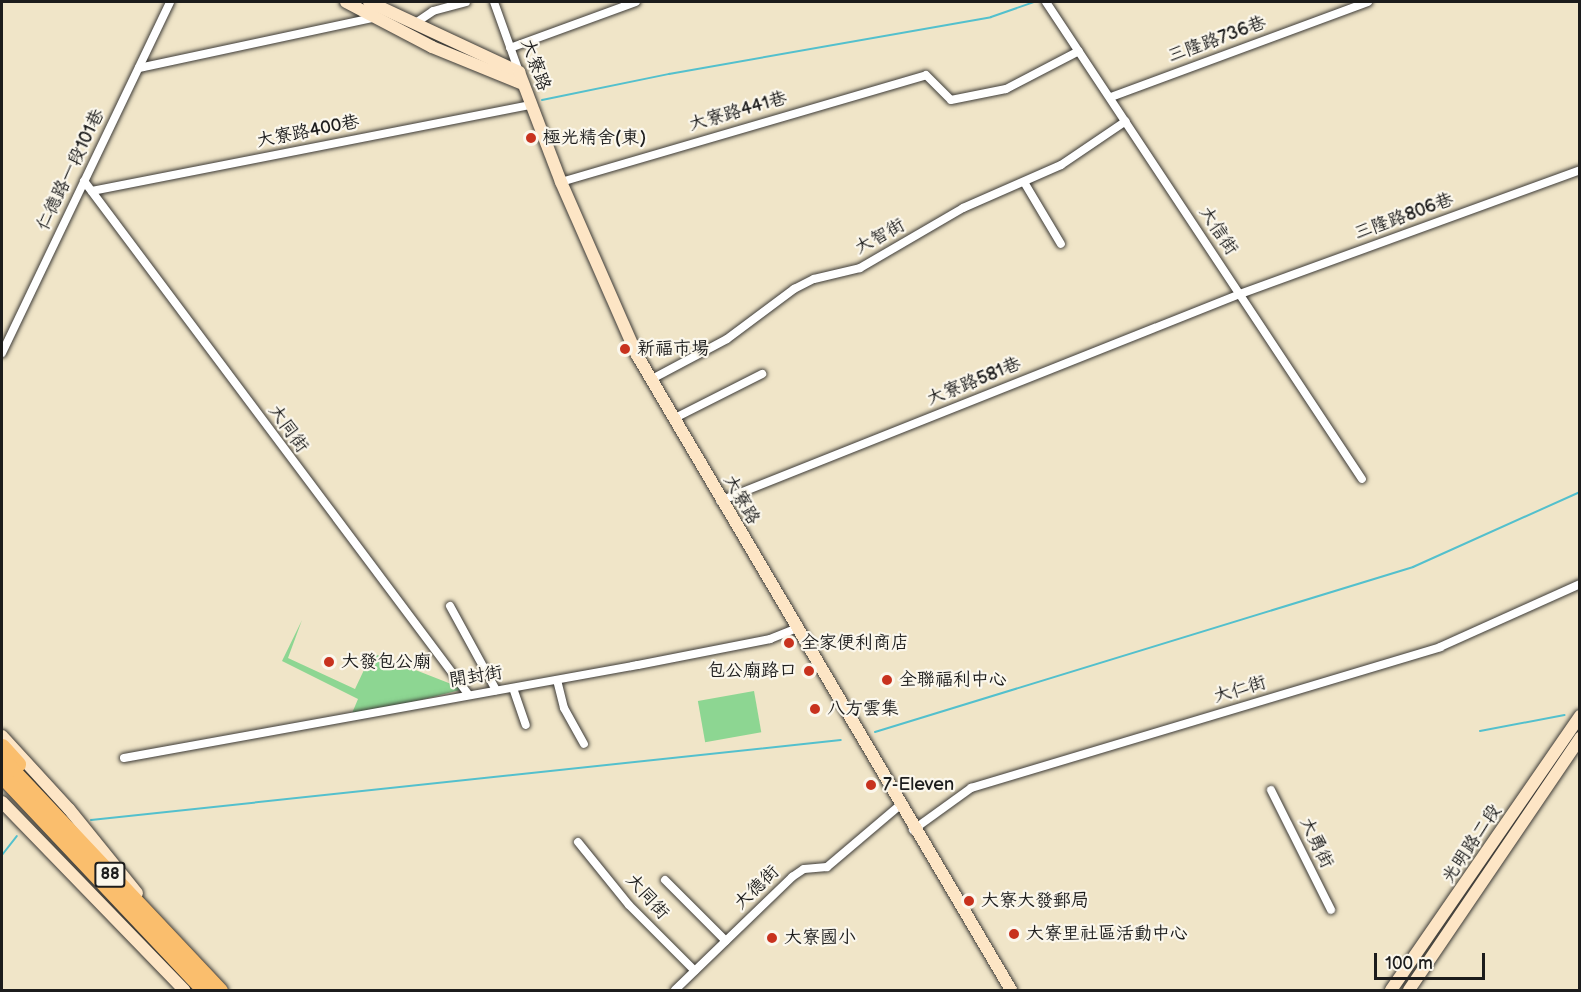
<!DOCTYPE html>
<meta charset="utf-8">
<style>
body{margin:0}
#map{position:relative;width:1581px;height:992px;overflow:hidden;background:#f0e5c8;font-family:"Balsamiq Sans","LXGW WenKai TC",sans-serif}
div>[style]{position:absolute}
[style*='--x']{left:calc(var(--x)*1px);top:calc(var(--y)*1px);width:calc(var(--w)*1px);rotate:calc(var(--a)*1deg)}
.green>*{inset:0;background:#8dd692;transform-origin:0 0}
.stream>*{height:2px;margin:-1px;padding:0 1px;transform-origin:1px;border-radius:1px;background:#53c0cd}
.roads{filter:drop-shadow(0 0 2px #3c3a36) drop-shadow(0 0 2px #3c3a36)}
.street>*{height:8px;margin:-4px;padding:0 4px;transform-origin:4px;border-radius:4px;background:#fff}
.secondary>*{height:12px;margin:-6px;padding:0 6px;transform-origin:6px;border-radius:6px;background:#fde5c5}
.highway>*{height:15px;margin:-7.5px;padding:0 7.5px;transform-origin:7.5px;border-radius:7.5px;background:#fabe6d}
.dots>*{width:16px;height:16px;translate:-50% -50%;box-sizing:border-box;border:3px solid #fbf7ec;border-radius:50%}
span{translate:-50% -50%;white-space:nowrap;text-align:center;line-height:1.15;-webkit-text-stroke:4.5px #fbf7ec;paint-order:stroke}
.shield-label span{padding:2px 4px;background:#fbf7ec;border:2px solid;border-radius:4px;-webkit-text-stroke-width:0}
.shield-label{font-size:16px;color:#1c1c1c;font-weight:700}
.street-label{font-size:18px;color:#1c1c1c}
.poi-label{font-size:18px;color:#1c1c1c}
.left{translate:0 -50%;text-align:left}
.right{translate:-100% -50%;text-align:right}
.frame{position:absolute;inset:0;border:3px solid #1c1c1c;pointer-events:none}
.scale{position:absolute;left:1374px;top:953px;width:111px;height:27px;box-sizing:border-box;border:3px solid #1c1c1c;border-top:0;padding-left:8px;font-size:18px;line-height:21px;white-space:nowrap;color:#1c1c1c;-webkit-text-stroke:4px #fbf7ec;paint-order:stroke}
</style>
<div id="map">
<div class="green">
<div style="clip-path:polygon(302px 620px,288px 658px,355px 689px,372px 653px,464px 689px,350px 718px,358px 699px,282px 661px)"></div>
<div style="left:754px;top:691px;width:42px;height:57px;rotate:80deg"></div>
</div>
<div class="stream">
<div style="--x:542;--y:100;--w:130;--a:-11.6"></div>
<div style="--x:669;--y:74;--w:327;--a:-10"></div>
<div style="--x:991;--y:17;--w:46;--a:-19.2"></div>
<div style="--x:1480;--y:731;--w:86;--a:-10.7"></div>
<div style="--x:875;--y:732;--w:563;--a:-17.05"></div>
<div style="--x:1413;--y:567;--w:183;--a:-24.2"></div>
<div style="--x:91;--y:820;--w:754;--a:-6.09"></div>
<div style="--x:2;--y:855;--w:24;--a:-52"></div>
</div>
<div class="roads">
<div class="street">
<div style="--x:494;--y:2;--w:74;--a:70.3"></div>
<div style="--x:1046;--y:2;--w:572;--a:56.48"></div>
<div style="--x:414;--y:24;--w:23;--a:-34"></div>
<div style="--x:433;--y:11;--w:34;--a:-15"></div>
<div style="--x:510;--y:48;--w:134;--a:-20.1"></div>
<div style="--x:139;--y:68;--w:243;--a:-12.1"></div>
<div style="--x:1111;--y:97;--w:274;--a:-20.3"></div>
<div style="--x:84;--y:181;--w:641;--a:53.18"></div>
<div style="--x:561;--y:182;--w:380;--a:-16.3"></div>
<div style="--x:926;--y:75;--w:35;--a:45"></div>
<div style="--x:951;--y:100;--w:56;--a:-11.3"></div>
<div style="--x:1006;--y:89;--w:82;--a:-27.5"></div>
<div style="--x:1024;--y:182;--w:72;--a:59.2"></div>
<div style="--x:92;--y:191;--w:447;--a:-11.1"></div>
<div style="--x:2;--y:353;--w:389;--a:-64.4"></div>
<div style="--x:650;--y:380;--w:87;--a:-28"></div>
<div style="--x:727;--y:339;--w:84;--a:-36.7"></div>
<div style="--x:794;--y:289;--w:22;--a:-27"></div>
<div style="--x:814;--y:279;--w:47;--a:-13.4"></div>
<div style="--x:860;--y:268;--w:119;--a:-30.2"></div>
<div style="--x:963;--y:208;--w:107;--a:-23.7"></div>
<div style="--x:1061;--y:165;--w:78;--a:-34.1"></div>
<div style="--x:673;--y:419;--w:100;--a:-26.8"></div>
<div style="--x:720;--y:501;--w:560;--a:-21.71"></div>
<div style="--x:1240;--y:294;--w:362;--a:-20"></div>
<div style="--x:450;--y:606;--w:96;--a:61.3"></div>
<div style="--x:557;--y:680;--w:29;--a:76"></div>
<div style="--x:564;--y:708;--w:41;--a:60.9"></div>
<div style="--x:513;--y:688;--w:39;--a:71"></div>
<div style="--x:124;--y:758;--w:522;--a:-10.26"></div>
<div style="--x:638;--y:665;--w:135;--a:-11.1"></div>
<div style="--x:770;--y:639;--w:27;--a:-22"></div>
<div style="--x:1271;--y:790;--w:134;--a:63.4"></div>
<div style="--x:913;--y:830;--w:72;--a:-35.9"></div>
<div style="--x:971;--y:788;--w:490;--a:-16.7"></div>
<div style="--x:1440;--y:647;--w:154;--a:-24.2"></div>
<div style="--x:578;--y:842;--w:81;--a:51"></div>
<div style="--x:629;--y:905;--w:93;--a:45"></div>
<div style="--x:665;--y:880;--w:86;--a:45"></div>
<div style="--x:675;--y:990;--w:163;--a:-44"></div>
<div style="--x:792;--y:877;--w:14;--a:-34"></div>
<div style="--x:804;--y:869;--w:23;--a:-5"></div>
<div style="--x:827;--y:867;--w:94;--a:-40.3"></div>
</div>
<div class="secondary">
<div style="--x:346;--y:2;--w:97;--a:27.6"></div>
<div style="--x:432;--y:47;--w:98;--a:22.1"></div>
<div style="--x:369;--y:2;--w:166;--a:25"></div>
<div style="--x:519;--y:72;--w:118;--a:69.1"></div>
<div style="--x:561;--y:182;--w:189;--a:66.3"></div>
<div style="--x:637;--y:355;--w:737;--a:59.5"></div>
<div style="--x:2;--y:736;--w:99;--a:47.5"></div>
<div style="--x:69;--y:809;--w:108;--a:51"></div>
<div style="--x:2;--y:802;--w:262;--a:45.9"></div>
<div style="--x:1391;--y:990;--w:333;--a:-55.4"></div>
<div style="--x:1409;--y:990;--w:305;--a:-55.8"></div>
</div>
<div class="highway">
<div style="--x:2;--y:746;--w:24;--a:48"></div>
<div style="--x:2;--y:759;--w:318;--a:46.7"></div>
<div style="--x:2;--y:776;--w:294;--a:46.7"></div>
</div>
</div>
<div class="dots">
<div style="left:531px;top:138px;background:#c8321e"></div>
<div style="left:625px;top:349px;background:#c8321e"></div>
<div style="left:789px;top:643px;background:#c8321e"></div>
<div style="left:329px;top:662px;background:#c8321e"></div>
<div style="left:809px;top:671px;background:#c8321e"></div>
<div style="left:887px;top:680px;background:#c8321e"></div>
<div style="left:815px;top:709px;background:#c8321e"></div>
<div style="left:871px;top:785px;background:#c8321e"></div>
<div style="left:969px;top:901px;background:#c8321e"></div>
<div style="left:1014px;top:934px;background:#c8321e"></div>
<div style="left:772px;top:938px;background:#c8321e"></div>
</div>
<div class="shield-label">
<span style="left:110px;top:875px">88</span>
</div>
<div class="street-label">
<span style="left:1217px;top:40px;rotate:-20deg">三隆路736巷</span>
<span style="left:535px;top:65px;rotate:70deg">大寮路</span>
<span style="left:738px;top:112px;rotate:-16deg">大寮路441巷</span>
<span style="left:308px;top:132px;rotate:-11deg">大寮路400巷</span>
<span style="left:71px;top:170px;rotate:-64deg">仁德路一段101巷</span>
<span style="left:1404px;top:217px;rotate:-20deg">三隆路806巷</span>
<span style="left:1218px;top:231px;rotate:56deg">大信街</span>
<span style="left:880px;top:237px;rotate:-29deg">大智街</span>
<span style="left:974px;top:382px;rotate:-22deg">大寮路581巷</span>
<span style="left:288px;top:429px;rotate:54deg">大同街</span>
<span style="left:741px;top:500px;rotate:60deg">大寮路</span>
<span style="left:476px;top:677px;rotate:-9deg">開封街</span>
<span style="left:1240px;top:690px;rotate:-17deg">大仁街</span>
<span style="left:1316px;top:843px;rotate:64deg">大勇街</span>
<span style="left:1472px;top:844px;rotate:-56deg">光明路二段</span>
<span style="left:757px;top:888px;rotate:-44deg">大德街</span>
<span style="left:647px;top:897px;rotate:48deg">大同街</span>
</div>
<div class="poi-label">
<span class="left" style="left:543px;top:138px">極光精舍(東)</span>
<span class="left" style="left:637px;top:349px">新福市場</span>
<span class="left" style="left:801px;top:643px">全家便利商店</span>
<span class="left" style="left:341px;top:662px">大發包公廟</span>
<span class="right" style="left:797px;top:671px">包公廟路口</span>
<span class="left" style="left:899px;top:680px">全聯福利中心</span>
<span class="left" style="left:827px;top:709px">八方雲集</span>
<span class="left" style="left:883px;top:785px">7-Eleven</span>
<span class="left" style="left:981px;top:901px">大寮大發郵局</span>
<span class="left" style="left:1026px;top:934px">大寮里社區活動中心</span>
<span class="left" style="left:784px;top:938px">大寮國小</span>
</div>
<div class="frame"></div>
<div class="scale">100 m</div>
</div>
